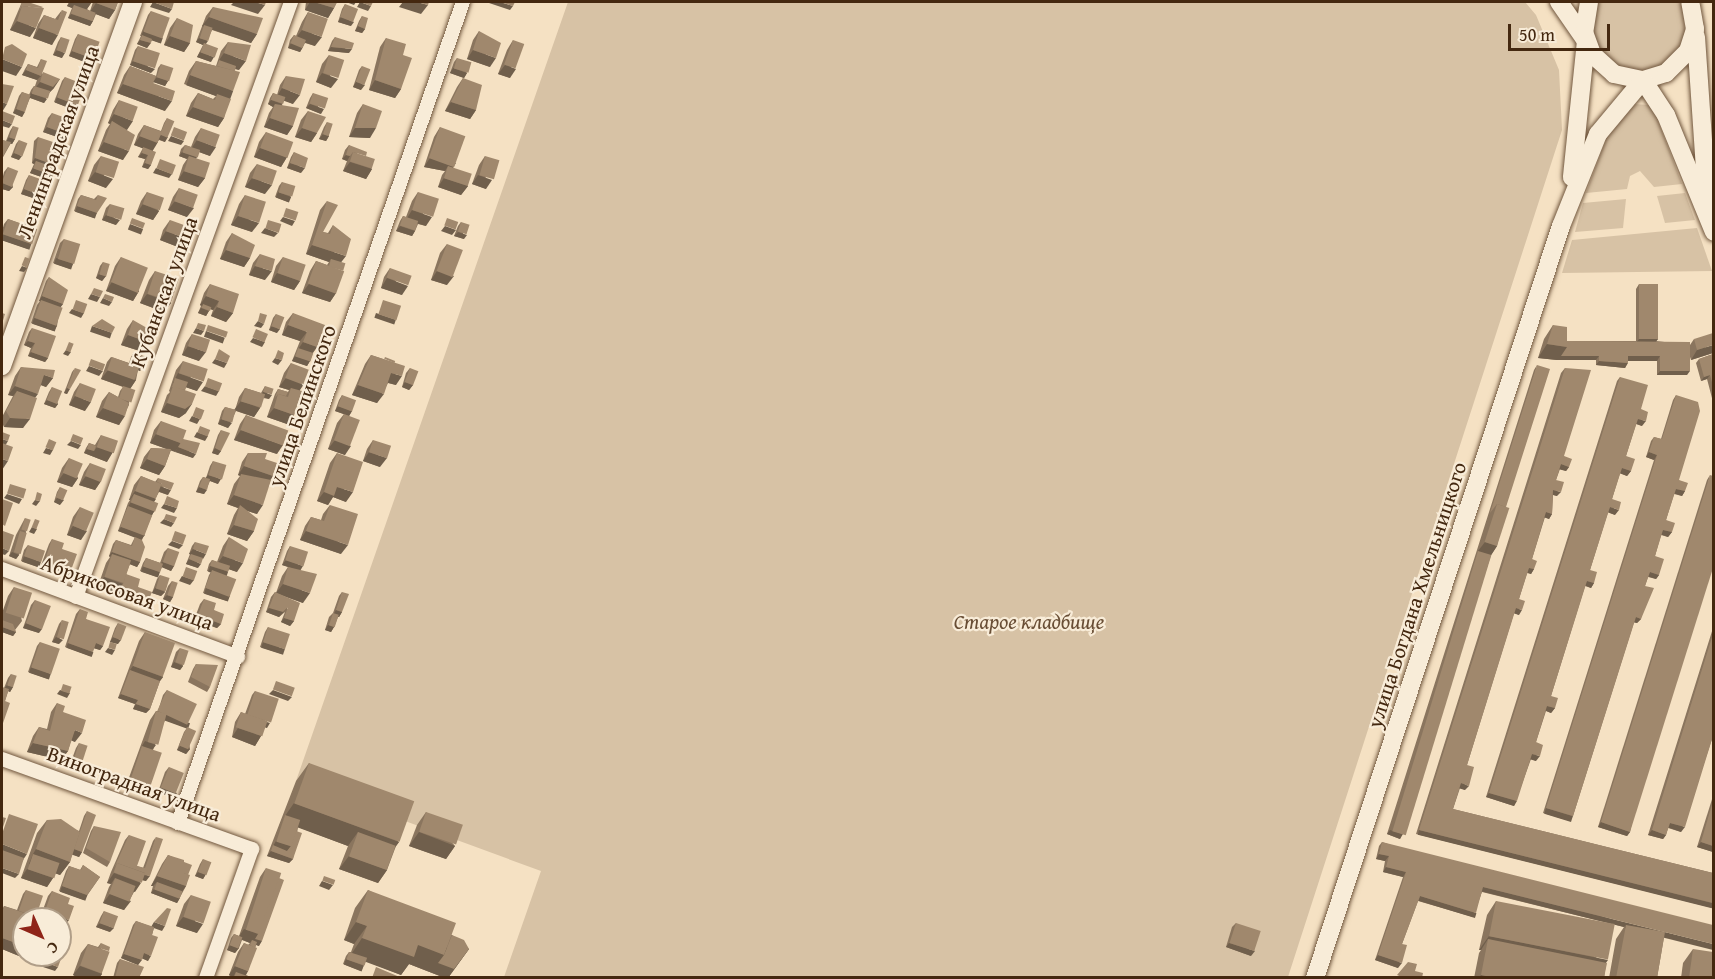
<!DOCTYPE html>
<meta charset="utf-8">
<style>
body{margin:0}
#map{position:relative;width:1715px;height:979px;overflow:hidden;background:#f5e1c3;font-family:"Gentium Book Plus",serif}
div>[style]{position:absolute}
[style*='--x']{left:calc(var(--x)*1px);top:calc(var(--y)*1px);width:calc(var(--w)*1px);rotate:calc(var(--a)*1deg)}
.green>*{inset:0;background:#d7c2a5}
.roads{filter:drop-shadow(0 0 2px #70563d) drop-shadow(0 0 2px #70563d)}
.street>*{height:14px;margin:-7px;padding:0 7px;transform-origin:7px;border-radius:7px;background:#f8ecd8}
.secondary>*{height:18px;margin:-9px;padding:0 9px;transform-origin:9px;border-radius:9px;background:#f8ecd8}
.wall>*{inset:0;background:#8a755e}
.shaded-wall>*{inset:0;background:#705f4c;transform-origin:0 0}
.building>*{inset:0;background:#a0886d;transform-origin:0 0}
span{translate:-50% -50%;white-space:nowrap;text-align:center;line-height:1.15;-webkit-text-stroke:4.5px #f8ecd8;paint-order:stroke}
.street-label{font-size:21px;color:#442810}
.park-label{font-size:21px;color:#694e35;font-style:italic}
.frame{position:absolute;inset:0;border:3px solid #442810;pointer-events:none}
.north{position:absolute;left:12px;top:907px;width:60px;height:60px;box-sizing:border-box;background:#f8ecd8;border:2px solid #b09e88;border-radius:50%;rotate:135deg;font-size:16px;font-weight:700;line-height:24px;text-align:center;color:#442810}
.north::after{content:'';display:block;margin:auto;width:21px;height:27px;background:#8f2418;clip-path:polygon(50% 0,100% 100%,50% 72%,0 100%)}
.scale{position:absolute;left:1508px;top:24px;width:102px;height:27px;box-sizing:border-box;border:3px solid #442810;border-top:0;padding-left:8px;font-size:18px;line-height:21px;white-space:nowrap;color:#442810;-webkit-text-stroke:4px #f8ecd8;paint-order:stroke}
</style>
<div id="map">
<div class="green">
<div style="clip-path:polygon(568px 2px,1525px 2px,1536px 15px,1559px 70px,1562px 130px,1288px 977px,504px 977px,541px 871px,296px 781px)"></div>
<div style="clip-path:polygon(1597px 2px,1682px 2px,1686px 39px,1670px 63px,1637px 74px,1604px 59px,1591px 34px)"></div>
<div style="clip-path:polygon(1633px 104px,1649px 105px,1655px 113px,1682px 184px,1654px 187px,1640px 171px,1630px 176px,1627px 189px,1586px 193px,1608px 134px)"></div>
<div style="clip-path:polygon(1685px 193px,1695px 220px,1665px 223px,1657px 196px)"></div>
<div style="clip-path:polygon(1626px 199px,1623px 228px,1575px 232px,1583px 203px)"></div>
<div style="clip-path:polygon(1697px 228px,1712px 271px,1562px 273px,1572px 240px)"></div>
</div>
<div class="roads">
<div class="street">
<div style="--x:2;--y:569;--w:252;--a:20.4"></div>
<div style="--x:76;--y:597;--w:633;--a:-70.13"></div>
<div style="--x:2;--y:759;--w:266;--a:19.8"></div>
<div style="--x:252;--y:849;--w:137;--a:109.6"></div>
<div style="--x:178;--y:823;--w:869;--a:-70.86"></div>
</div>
<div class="secondary">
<div style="--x:1559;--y:2;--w:47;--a:55.3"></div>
<div style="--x:1586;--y:41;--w:137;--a:95.9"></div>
<div style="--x:1589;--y:2;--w:30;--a:99"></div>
<div style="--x:1584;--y:32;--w:23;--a:70"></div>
<div style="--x:1592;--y:54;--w:30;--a:42"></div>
<div style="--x:1614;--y:74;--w:30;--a:12"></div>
<div style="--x:1643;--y:80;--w:24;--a:-17"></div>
<div style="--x:1666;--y:73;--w:31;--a:-45"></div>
<div style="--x:1688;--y:51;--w:23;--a:-72"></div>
<div style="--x:1695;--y:29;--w:27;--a:-100"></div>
<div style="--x:1696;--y:37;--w:161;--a:86.1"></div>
<div style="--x:2;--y:366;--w:387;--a:-70.2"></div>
<div style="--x:1315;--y:978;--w:791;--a:-71.89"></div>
<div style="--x:1561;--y:226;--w:99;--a:-68.1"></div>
<div style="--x:1598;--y:134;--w:70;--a:-50.2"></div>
<div style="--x:1643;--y:80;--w:42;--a:56.7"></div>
<div style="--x:1666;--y:115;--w:126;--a:67.7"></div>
</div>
</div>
<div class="wall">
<div style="clip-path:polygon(22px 2px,28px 2px,30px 37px,10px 30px)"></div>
<div style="clip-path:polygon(69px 2px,92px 2px,87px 9px,90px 11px,93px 2px,118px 2px,115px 10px,109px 19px,96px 14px,93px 21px,90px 26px,68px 18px,72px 8px,67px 6px)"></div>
<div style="clip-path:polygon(306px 2px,337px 2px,334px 8px,328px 18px,305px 10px)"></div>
<div style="clip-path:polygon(345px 4px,351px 26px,338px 22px,342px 9px)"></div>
<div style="clip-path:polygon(213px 7px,257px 34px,251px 43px,212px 30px,206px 43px,211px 62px,197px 57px,203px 45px,196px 42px,206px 16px)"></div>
<div style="clip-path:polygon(62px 10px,52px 45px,33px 38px,38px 24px,44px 15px,55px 19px)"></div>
<div style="clip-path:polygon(151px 11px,160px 43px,152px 40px,147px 48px,137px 44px,141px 36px,140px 36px,148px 15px)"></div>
<div style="clip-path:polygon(308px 12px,315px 46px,305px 43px,300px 52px,288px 48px,290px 40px,294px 35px,296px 36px,302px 22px)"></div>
<div style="clip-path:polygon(362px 16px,365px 29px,362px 33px,355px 31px,359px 21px)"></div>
<div style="clip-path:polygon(177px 18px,190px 43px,184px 52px,164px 45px,170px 28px)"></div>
<div style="clip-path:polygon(479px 31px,490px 67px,467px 59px,473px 40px)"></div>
<div style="clip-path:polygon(78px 34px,94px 59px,90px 64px,69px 56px,75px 39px)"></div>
<div style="clip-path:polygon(61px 37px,62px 58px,53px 55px,58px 42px)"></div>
<div style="clip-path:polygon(335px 37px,349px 53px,328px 51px,332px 41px)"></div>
<div style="clip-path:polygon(386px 38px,403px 55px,401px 89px,395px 98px,369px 90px,380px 47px)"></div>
<div style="clip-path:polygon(513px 40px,510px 78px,498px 74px,507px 50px)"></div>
<div style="clip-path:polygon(228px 42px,239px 70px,235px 69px,224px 118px,218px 127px,186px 116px,191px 103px,198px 93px,213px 99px,216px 96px,184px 84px,189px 71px,196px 61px,216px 66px,221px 51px)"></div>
<div style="clip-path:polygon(138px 46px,151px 73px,130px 65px,135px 50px)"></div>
<div style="clip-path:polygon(329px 55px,331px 88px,316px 82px,322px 64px)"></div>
<div style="clip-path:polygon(457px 58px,467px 73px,464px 78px,450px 73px,454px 62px)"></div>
<div style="clip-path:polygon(41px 59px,42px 73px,54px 88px,49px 93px,44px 103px,30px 98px,22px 117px,13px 113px,19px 96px,22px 92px,29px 95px,31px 90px,34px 86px,35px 86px,37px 80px,22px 75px,25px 69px,28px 64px,37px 67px)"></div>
<div style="clip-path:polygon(161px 64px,168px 81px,165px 86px,154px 82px,153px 83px,165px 111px,117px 93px,124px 75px,130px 66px,156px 76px,158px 68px)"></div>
<div style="clip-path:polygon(362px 66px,361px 90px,353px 87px,359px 70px)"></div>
<div style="clip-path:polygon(286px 76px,293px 104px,284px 100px,282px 105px,293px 126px,287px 135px,264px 127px,269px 113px,273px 107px,268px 104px,270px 98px,273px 93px,277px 95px,280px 85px)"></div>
<div style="clip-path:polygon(65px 77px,78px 105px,75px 110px,54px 102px,62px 81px)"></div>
<div style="clip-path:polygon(463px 78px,476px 110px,470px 119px,445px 111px,457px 87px)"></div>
<div style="clip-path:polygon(313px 93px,321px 114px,306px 108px,310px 98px)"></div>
<div style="clip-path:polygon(119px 100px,127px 130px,123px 160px,98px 151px,106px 130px,110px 124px,108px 123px,113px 110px)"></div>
<div style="clip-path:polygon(363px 104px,370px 138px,349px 137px,357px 113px)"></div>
<div style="clip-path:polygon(308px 111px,317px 133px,311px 142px,295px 137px,301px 120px)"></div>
<div style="clip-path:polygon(52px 113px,66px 140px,43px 132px,48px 118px)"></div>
<div style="clip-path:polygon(167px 118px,165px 142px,159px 140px,152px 150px,151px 165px,148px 169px,142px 167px,145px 159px,138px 157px,143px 148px,134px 145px,138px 134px,144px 125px,161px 131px,164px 123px)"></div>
<div style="clip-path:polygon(327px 122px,329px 136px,326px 141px,319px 139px,324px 127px)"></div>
<div style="clip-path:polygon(13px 126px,15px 139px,12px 144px,11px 143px,2px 159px,2px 140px,6px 141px,10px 131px)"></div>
<div style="clip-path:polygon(440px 127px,453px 167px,468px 186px,461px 195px,438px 187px,442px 175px,445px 171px,424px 167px,434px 137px)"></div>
<div style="clip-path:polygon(201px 128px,210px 156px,199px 152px,196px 158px,205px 178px,198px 187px,178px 180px,183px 165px,187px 159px,179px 156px,181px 149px,185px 145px,191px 147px,195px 137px)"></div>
<div style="clip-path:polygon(266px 132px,287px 157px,281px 167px,254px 157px,259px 142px)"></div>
<div style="clip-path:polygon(38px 137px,50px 149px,56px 168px,53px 176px,50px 180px,30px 173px,34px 164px,32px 163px,34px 141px)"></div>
<div style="clip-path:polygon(19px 140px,19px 160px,11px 157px,16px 144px)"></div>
<div style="clip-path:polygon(349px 145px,372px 169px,366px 179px,343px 171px,347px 161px,342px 159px,345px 150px)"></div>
<div style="clip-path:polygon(294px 152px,301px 173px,287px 168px,291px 157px)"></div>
<div style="clip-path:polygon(101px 156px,106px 188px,88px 181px,94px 165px)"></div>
<div style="clip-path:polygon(485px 156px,486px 189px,472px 184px,479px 165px)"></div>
<div style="clip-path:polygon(257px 164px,265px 194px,245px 187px,250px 173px)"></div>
<div style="clip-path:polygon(8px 167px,13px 187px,9px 191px,2px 189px,2px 180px,4px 172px)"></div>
<div style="clip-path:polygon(29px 175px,42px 201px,21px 194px,26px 180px)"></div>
<div style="clip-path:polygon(282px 182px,291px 197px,288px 202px,275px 197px,279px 186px)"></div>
<div style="clip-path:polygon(179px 188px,187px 217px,168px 210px,173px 197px)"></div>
<div style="clip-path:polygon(147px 192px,159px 211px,153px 220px,136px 214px,141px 201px)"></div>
<div style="clip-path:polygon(418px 192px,426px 226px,418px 224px,415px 231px,412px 236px,396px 231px,400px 221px,403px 216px,406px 217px,412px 201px)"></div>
<div style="clip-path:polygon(81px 195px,94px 199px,98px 195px,97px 213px,94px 218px,74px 211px,78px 199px)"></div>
<div style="clip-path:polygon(245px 195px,252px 232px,231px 225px,239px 204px)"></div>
<div style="clip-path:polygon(327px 201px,323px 232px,328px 233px,333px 225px,336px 293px,330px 302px,302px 293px,310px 271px,316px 261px,327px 265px,329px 262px,306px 254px,320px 210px)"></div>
<div style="clip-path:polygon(110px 204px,116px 225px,102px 220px,106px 208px)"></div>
<div style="clip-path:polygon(32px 207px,34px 224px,32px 228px,31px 244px,28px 249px,2px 240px,2px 231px,4px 224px,8px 219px,24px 225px,29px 211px)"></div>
<div style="clip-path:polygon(170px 220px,178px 247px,160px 240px,163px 230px)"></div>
<div style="clip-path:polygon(461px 222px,464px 239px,454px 236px,458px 226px)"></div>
<div style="clip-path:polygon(232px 233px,250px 258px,244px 267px,220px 259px,226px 242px)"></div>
<div style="clip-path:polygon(64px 239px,73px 264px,70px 269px,53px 263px,60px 243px)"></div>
<div style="clip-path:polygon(447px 244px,447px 285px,431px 280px,440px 253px)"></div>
<div style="clip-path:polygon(260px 254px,265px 280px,249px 275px,253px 263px)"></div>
<div style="clip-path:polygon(121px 257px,139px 291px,133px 301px,106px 291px,115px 266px)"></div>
<div style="clip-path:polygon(283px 257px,300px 281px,294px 290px,271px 282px,276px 266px)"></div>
<div style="clip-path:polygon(103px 262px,106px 276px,102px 281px,96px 278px,100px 266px)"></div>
<div style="clip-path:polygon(390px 268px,402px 295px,381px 288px,384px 277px)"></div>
<div style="clip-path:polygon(155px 271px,171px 303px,164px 312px,140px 303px,149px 280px)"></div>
<div style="clip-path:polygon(49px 277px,63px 304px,60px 307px,57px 326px,54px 331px,31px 323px,37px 305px,40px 301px,39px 301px,46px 281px)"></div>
<div style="clip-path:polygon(210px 284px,233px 313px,226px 322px,211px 316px,213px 310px,210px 309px,206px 316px,198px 313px,201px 306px,200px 305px,204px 293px)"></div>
<div style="clip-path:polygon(1639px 284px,1658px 339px,1656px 341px,1690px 345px,1694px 339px,1713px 353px,1691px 360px,1690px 357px,1687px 375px,1657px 375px,1657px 361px,1628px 361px,1625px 368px,1596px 365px,1596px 360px,1557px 360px,1538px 358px,1544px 339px,1553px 325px,1567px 341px,1636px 341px,1636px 289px)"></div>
<div style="clip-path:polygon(293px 313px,317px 347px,313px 353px,310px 361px,307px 366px,292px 361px,300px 341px,282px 335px,286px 322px)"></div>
<div style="clip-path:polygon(276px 314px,277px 333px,269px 330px,273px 318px)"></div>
<div style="clip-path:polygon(133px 320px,143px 352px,121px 345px,127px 329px)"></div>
<div style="clip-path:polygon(32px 328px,48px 358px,45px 362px,28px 356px,31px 348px,24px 345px,29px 332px)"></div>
<div style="clip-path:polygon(192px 334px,199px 361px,182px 355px,186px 343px)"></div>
<div style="clip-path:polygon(134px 352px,143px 366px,140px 371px,138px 370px,136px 380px,130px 389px,129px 405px,119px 425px,96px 417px,102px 401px,109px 392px,118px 397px,120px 391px,123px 387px,101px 379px,107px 362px,111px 357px,129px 363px,131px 357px)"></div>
<div style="clip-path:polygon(1713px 354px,1713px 402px,1707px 379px,1701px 381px,1696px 363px,1699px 359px)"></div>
<div style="clip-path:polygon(371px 355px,395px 363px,396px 385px,388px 383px,377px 403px,352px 395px,365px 364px)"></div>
<div style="clip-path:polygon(183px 361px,197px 391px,186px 387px,185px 390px,186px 413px,179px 418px,161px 412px,167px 395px,170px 392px,169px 391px,176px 370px)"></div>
<div style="clip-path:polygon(291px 363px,300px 391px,294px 415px,287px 424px,267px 417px,275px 394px,278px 389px,288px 392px,289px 390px,279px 387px,284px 373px)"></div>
<div style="clip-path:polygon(1537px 365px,1497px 546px,1491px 555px,1400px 839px,1387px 834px,1534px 370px)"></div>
<div style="clip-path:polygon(21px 367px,53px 378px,46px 387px,41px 385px,35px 397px,23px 428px,4px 427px,2px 423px,2px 417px,13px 396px,8px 395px,15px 376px)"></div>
<div style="clip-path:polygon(75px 368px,67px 394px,64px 393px,72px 372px)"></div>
<div style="clip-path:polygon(410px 368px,413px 385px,409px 390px,402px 387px,406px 373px)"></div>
<div style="clip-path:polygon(1565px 368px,1564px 456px,1569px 467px,1566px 471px,1560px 469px,1556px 480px,1557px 496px,1553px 495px,1552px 514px,1549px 519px,1545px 517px,1532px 559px,1534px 569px,1531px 574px,1527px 573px,1519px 599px,1519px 615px,1514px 613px,1467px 765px,1465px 790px,1460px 788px,1453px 809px,1713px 873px,1713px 908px,1416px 834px,1561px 373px)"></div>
<div style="clip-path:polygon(1620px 377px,1641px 409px,1642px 426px,1636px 424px,1626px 456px,1631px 471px,1627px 476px,1620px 473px,1612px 499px,1615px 515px,1608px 512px,1590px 570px,1594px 583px,1591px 588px,1585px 586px,1551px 696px,1555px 708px,1551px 713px,1546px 711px,1536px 742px,1536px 761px,1531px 759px,1514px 806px,1486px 797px,1617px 381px)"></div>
<div style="clip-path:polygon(80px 383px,85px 411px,69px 405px,74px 392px)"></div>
<div style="clip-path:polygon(265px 386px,269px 399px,263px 398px,260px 408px,254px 417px,236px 411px,228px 428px,218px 424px,222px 411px,225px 407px,235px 410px,239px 397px,245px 388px,261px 393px)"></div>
<div style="clip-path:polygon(52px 387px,58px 404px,55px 408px,44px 404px,49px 392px)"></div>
<div style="clip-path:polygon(342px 395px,352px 411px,349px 416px,345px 455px,328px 449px,337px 423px,344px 414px,335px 411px,339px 400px)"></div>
<div style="clip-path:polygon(1676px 395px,1679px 480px,1685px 491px,1682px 496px,1674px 494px,1666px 520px,1672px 532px,1668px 537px,1661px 535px,1655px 556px,1659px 575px,1656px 579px,1648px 577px,1645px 586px,1641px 619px,1637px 623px,1634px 622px,1573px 816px,1570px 821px,1543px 813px,1654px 460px,1646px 457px,1651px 441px,1654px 437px,1661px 439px,1673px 400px)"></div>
<div style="clip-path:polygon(246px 415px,277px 454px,234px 440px,240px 424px)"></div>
<div style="clip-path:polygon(161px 421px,183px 439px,193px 458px,171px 450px,165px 466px,159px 475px,140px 468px,144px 457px,151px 448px,167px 449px,150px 443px,154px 430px)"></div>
<div style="clip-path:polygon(221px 430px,221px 451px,218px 455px,212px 453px,218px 435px)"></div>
<div style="clip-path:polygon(101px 435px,107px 462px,84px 453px,86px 448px,89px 443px,95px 445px)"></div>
<div style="clip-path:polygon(373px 440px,380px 467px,363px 461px,367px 449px)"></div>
<div style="clip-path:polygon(248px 453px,265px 459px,273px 476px,270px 480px,257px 514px,247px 511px,254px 531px,247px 541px,227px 534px,234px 515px,238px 508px,227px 504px,234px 484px,240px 476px,238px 475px,242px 462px)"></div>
<div style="clip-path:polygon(337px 453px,346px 502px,333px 497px,328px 505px,317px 501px,330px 463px)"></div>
<div style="clip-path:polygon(69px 458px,78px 478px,72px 487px,57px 482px,62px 468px)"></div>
<div style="clip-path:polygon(213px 461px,218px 484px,210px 481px,204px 494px,196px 492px,200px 481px,203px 477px,206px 478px,210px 466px)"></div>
<div style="clip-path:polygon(90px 463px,101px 481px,95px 490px,79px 485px,84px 472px)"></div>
<div style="clip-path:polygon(1710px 475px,1630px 832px,1627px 836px,1598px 827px,1707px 480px)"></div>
<div style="clip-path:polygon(141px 476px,155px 482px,158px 478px,168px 495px,159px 492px,154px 501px,155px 510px,152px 515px,142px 540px,140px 562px,137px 567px,130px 564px,126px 574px,138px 587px,146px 603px,98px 586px,106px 563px,110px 557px,109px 556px,113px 544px,116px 540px,131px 545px,135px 537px,118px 531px,128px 503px,130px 500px,129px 500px,134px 485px)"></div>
<div style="clip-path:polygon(60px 487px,60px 505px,54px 502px,57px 492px)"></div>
<div style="clip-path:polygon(330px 505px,341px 554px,300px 540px,305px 526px,311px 517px,321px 520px,323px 514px)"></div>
<div style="clip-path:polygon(80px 507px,81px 540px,67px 535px,73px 517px)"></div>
<div style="clip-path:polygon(25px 518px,26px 533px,19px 555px,16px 559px,9px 556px,16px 535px)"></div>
<div style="clip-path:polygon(229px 537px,237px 572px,229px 569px,226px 575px,230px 596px,227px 601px,203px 593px,209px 575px,211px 572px,207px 571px,209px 564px,212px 560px,217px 562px,223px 546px)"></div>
<div style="clip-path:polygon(52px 539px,62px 549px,70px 573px,67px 577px,40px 568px,49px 544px)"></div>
<div style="clip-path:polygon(195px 542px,198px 568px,186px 564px,190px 554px,189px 554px,192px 546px)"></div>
<div style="clip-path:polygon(28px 545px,38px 567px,21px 561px,24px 550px)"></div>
<div style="clip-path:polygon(290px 546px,300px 570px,303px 603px,280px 595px,294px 621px,290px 626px,281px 622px,285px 612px,279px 617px,266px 612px,271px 597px,275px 592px,276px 593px,282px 576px,288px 567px,292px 568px,282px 565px,287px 551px)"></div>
<div style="clip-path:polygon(168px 548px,174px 566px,171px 571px,162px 567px,157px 577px,140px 571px,143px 563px,146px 558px,160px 563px,164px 552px)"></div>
<div style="clip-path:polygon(160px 575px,165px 592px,161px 596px,152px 593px,157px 579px)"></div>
<div style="clip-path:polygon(172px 581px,173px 597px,170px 602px,163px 599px,168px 586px)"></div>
<div style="clip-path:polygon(14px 587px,22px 621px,15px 630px,16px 632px,13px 636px,2px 632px,2px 613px,8px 596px)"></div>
<div style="clip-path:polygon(342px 592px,342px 612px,339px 617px,338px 617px,334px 627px,331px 632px,325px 630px,329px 617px,333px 613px,339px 596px)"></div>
<div style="clip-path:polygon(204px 599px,214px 610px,221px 624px,217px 628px,194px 620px,200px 604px)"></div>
<div style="clip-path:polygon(35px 600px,39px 633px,23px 628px,31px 605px)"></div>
<div style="clip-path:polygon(80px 609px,103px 646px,100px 650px,94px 648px,90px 656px,65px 647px,76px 614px)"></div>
<div style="clip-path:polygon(62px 620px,59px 644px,52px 642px,59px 624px)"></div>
<div style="clip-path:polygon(118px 623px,118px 644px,110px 642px,115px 628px)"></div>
<div style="clip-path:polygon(268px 627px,282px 654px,260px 647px,265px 632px)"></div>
<div style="clip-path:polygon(1713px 628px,1713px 736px,1681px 832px,1668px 828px,1666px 835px,1663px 839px,1648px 835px)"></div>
<div style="clip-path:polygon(145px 632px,163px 677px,160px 681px,150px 709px,146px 713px,133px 709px,135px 704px,118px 698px,139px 641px)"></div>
<div style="clip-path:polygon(40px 642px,48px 679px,28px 672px,37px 646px)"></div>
<div style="clip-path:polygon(180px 648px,183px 666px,180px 670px,171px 667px,176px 652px)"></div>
<div style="clip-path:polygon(196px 664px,210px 687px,207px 692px,188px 682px,193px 669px)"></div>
<div style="clip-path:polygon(11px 674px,13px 687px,10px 692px,8px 691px,5px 701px,4px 688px,8px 678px)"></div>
<div style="clip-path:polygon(167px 690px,187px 727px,190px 749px,186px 754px,177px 750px,184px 732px,187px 728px,165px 720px,153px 750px,150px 785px,147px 790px,127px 783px,150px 720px,156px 711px,158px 711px,163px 695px)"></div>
<div style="clip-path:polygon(255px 691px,267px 728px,265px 727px,261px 736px,255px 746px,232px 737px,235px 722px,241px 712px,245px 714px,252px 695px)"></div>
<div style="clip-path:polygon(57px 703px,63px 712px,75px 742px,71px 740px,68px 751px,61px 760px,27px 752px,33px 736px,39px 727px,47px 729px,51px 712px)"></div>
<div style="clip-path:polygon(79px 743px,77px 770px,69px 767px,76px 748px)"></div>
<div style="clip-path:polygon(309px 763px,399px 842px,396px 846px,387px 870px,378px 883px,339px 869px,348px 846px,298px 827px,293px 859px,289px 863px,267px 856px,296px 781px)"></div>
<div style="clip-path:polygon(169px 767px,174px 798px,158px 792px,165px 772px)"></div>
<div style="clip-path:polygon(1713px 796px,1713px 852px,1697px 847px)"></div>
<div style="clip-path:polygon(87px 811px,82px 852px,79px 857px,72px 854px,70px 862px,60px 875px,55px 873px,53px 878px,47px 887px,21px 878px,37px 833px,47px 820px,79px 831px,84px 816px)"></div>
<div style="clip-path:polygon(426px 812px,455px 846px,446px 859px,409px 846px,417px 825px)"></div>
<div style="clip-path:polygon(94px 826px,110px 862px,107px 867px,83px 853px,91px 831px)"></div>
<div style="clip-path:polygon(129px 835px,137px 866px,143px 868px,153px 841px,156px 837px,146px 881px,142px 880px,134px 892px,124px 910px,103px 903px,109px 887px,111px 884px,107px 883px,111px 872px,125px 840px)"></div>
<div style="clip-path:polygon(1382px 842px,1664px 937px,1657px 978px,1609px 978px,1616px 939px,1624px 927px,1482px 892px,1473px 917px,1418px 901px,1402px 944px,1398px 968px,1375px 960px,1403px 877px,1383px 872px,1385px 861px,1376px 859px,1379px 846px)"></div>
<div style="clip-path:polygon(168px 855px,184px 862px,188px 875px,186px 886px,177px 903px,151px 893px,153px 886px,151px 886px,162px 864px)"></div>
<div style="clip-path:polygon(203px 859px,206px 874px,203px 879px,195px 876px,200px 864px)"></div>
<div style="clip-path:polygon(83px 865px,100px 877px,84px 900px,59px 891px,66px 871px,69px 866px,80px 870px)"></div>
<div style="clip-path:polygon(266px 868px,259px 946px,256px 945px,248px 971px,246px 975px,253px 978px,232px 978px,229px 975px,238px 952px,244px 943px,248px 945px,250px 943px,242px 940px,239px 948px,235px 953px,227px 950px,231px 938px,234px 934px,239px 936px,260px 877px)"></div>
<div style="clip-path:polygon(26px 890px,35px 917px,24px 919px,24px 949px,19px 956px,2px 949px,2px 910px,4px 906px,17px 910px,23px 894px)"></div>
<div style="clip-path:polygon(368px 890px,452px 935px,469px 949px,448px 978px,445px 978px,409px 964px,401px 975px,366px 961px,361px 971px,343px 964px,346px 956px,349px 952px,351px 952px,354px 944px,344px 940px,355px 908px)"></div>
<div style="clip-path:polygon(52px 891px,68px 904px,66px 924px,60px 922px,60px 919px,51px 919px,41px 915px,48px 896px)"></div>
<div style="clip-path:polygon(191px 895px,197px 933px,176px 926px,184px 904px)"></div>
<div style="clip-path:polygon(1496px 901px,1606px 963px,1604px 978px,1474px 978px,1479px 953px,1481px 950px,1479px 950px,1487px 915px)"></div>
<div style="clip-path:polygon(104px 911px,110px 932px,96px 927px,101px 916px)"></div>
<div style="clip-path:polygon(136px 921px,162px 931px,154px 928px,152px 935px,148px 961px,142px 958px,138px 965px,121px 958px,133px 925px)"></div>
<div style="clip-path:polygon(1236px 923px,1251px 956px,1226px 947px,1232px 927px)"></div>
<div style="clip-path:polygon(101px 943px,102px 974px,99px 978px,79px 978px,73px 975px,81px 953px,88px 944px,98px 947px)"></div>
<div style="clip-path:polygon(1693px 949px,1713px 978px,1681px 978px,1683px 963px)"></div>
<div style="clip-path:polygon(120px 959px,139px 978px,113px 978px,117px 963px)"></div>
</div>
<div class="shaded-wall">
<div style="clip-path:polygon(70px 2px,87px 2px,91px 3px,85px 12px,74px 5px,72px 8px,67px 6px)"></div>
<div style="clip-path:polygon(153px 2px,172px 9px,169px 13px,150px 7px)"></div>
<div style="clip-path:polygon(234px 2px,255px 2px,265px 5px,258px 14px,231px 5px)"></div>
<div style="clip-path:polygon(310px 2px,314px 2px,334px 8px,328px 18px,305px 10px)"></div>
<div style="clip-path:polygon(346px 2px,356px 2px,354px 5px)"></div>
<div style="clip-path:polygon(360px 2px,371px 6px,368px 11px,357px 7px)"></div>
<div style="clip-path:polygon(403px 2px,417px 2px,428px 5px,421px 14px,399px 7px)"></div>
<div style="clip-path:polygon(486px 2px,500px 2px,513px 6px,510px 10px)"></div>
<div style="clip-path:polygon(96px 3px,115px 10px,109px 19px,90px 12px)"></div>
<div style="clip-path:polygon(71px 14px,93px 21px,90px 26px,68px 18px)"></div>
<div style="clip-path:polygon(209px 17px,257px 34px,251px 43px,202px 26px)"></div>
<div style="clip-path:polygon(341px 17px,354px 22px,351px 26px,338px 22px)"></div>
<div style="clip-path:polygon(17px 21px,36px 28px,30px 37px,10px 30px)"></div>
<div style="clip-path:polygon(358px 26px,365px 29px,362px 33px,355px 31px)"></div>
<div style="clip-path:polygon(39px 28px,58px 35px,52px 45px,33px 38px)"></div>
<div style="clip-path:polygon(302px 30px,322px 37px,315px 46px,295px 39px)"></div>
<div style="left:143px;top:31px;width:21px;height:6px;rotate:19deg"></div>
<div style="clip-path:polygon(170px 36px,190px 43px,184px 52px,164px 45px)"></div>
<div style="clip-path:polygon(199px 38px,208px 41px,205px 45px,204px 43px,203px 45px,196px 42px)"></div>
<div style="clip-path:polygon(140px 40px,151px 43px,147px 48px,137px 44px)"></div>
<div style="clip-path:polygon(291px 43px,303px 47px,300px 52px,288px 48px)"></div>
<div style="clip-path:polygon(331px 47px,352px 49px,349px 53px,328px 51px)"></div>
<div style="clip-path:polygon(57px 50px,65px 53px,62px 58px,53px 55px)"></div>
<div style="clip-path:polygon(473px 50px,496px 58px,490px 67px,467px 59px)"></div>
<div style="clip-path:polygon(72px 51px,94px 59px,90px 64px,69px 56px)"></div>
<div style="clip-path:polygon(200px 52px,214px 57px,211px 62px,197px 57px)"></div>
<div style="clip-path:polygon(224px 53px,246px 61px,239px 70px,218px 63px,219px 60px,217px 63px)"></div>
<div style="clip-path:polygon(2px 59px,22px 67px,16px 76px,2px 71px)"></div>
<div style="clip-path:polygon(133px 61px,155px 69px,151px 73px,130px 65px)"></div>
<div style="clip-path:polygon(505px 65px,516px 69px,510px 78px,498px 74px)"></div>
<div style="clip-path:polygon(453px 68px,467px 73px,464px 78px,450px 73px)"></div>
<div style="clip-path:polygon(26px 70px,41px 76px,37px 80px,22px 75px)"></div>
<div style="clip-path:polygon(322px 73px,338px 79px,331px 88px,316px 82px)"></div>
<div style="left:190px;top:75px;width:46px;height:11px;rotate:20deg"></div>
<div style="clip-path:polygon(157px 77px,168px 81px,165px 86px,153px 82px)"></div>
<div style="clip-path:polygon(60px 79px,54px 88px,46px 96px,33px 91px,40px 82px)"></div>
<div style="clip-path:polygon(375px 80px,401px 89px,395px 98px,369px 90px)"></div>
<div style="clip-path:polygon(356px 82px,365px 85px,361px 90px,353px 87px)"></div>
<div style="clip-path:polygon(123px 84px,172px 101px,165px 111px,117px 93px)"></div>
<div style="clip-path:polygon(282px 88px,300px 95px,293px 104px,276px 98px)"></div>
<div style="clip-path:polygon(31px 93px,47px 99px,44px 103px,28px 97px)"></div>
<div style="left:57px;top:97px;width:22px;height:6px;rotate:21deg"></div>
<div style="clip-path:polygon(271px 100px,282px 104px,279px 109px,275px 104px,273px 107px,268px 104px)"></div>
<div style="clip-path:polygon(2px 102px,7px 104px,2px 112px)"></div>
<div style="clip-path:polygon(451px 102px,476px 110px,470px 119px,445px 111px)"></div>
<div style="clip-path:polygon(310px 104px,324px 109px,321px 114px,306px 108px)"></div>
<div style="clip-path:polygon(193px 107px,224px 118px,218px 127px,186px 116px)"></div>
<div style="clip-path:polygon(16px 109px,25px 112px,22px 117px,13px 113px)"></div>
<div style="clip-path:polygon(114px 114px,133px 121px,127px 130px,112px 121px,110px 124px,108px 123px)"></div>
<div style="clip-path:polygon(270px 118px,293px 126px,287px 135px,264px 127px)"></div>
<div style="clip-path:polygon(2px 120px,12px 124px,9px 128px,2px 126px)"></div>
<div style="clip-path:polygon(47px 127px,69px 135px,66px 140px,43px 132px)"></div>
<div style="clip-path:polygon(302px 128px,317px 133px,311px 142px,295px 137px)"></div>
<div style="clip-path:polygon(355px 128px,376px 128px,370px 138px,349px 137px)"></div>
<div style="clip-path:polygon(323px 134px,329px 136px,326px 141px,319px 139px)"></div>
<div style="clip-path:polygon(161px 135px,168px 137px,165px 142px,158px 139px)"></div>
<div style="clip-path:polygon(140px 136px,158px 142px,152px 152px,134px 145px)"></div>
<div style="clip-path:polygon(171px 136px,184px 141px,181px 145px,168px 141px)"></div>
<div style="clip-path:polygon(9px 137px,15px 139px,12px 144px,6px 142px)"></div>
<div style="clip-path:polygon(197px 140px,216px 147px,210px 156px,191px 149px)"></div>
<div style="clip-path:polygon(104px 142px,129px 151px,123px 160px,98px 151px)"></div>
<div style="clip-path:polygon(260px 148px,287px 157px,281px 167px,254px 157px)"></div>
<div style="clip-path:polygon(182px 152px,197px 157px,194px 162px,189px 156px,187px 159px,179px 156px)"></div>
<div style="clip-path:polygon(14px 153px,22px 156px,19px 160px,11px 157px)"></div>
<div style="clip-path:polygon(142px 153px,148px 155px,145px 159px,138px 157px)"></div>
<div style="clip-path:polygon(346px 155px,350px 156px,347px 161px,342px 159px)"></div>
<div style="clip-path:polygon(35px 158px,57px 166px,53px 171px,36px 161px,34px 164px,32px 163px)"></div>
<div style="clip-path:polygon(430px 158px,456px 163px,450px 172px,448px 166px,445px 171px,424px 167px)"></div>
<div style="clip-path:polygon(350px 162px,372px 169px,366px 179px,343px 171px)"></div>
<div style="clip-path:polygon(145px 163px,151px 165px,148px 169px,142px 167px)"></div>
<div style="clip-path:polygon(290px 163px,305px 168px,301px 173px,287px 168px)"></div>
<div style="clip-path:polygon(33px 168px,53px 176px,50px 180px,30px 173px)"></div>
<div style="clip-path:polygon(156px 168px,172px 174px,169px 178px,153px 173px)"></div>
<div style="clip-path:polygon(184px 171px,205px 178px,198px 187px,178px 180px)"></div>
<div style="clip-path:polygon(95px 172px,113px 179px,106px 188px,88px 181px)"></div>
<div style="clip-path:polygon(478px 175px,492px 180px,486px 189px,472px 184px)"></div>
<div style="clip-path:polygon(252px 178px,272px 185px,265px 194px,245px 187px)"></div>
<div style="clip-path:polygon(444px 178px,468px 186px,461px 195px,438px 187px)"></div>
<div style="clip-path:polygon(2px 183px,13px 187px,9px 191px,2px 189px)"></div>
<div style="clip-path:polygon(24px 189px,46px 197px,42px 201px,21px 194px)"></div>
<div style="left:278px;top:192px;width:14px;height:6px;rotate:21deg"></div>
<div style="clip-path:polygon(175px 201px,194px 208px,187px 217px,168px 210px)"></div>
<div style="clip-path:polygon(143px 204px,159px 211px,153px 220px,136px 214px)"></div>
<div style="left:77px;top:206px;width:21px;height:6px;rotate:19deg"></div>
<div style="clip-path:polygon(412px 210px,432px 217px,426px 226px,406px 220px)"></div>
<div style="clip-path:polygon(106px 215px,120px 220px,116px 225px,102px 220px)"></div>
<div style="clip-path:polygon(238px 216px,259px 223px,252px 232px,231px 225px)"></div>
<div style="clip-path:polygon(283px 217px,295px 221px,292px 226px,280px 221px)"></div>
<div style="clip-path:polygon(27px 221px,34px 224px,31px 229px,24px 226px)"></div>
<div style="left:130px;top:224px;width:14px;height:6px;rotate:21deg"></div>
<div style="clip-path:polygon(400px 226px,415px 231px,412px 236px,396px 231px)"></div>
<div style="clip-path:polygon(445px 226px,456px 230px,452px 235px,441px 231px)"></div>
<div style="clip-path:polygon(265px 228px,278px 233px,274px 237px,261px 233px)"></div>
<div style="clip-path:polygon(166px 231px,185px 238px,178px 247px,160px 240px)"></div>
<div style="clip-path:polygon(458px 232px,467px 235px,464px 239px,454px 236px)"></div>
<div style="left:2px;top:234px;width:31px;height:6px;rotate:19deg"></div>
<div style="clip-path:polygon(312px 245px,346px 256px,339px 265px,331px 259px,329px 262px,306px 254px)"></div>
<div style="clip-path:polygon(226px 250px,250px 258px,244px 267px,220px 259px)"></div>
<div style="left:56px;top:258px;width:18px;height:6px;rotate:19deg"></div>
<div style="clip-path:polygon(22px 266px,27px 268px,24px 272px,19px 271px)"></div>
<div style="clip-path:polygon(255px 266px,272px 271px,265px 280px,249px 275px)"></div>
<div style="clip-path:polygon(437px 271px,454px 276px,447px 285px,431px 280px)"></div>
<div style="clip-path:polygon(277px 273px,300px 281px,294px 290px,271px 282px)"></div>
<div style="clip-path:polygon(99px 274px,106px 276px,102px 281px,96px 278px)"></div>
<div style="clip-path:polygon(387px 278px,408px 286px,402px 295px,381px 288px)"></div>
<div style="clip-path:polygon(112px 282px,139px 291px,133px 301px,106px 291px)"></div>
<div style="clip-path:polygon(309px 284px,336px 293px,330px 302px,302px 293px)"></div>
<div style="clip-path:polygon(91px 294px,100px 297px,97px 302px,88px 299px)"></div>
<div style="clip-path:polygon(147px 294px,171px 303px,164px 312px,140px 303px)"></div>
<div style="clip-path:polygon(42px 296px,63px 304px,60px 308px,39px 301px)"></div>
<div style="clip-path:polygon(206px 296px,219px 301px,213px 310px,200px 305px)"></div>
<div style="clip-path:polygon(103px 298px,112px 302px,109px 306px,100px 303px)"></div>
<div style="clip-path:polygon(217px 307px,233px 313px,226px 322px,211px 316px)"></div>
<div style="clip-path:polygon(201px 308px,209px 311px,206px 316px,198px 313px)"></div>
<div style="clip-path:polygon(72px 309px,84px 313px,81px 318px,69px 313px)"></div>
<div style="left:376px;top:313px;width:21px;height:5px;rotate:19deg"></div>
<div style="left:34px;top:318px;width:24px;height:6px;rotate:19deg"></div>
<div style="clip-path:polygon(258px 321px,264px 324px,261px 328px,254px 326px)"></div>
<div style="clip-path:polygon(288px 325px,307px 332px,300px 341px,282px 335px)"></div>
<div style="left:92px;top:326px;width:21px;height:6px;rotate:19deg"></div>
<div style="clip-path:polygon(272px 326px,280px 329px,277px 333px,269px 330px)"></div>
<div style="clip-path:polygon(196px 328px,204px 331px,201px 335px,193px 333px)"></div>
<div style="left:206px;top:331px;width:20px;height:6px;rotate:20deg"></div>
<div style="clip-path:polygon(128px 335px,150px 343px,143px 352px,121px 345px)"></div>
<div style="clip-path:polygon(253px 338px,265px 342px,262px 347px,250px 342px)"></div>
<div style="clip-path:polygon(1639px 339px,1658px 339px,1655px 343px,1636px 343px)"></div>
<div style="clip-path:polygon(28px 341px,35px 343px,31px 348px,24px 345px)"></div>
<div style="clip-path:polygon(303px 342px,317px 347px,310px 356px,297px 351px)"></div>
<div style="clip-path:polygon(1547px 344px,1567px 347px,1599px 356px,1596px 360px,1557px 360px,1538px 358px)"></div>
<div style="clip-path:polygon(1713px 345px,1713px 353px,1691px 360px,1697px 350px)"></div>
<div style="clip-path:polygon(188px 346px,206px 352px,199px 361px,182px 355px)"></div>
<div style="clip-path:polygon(66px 350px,71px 352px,68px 356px,63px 354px)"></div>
<div style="clip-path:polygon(31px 352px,48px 358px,45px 362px,28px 356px)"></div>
<div style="clip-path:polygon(295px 356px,310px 361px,307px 366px,292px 361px)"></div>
<div style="clip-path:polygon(1628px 356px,1660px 356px,1657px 361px,1625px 361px)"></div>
<div style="clip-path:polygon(275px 358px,282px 360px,278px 365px,272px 362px)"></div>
<div style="clip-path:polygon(215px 359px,227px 363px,224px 368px,212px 363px)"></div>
<div style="clip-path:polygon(1599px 361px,1628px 363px,1625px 368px,1596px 365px)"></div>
<div style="clip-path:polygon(131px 362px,143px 366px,140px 371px,128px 366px)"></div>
<div style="clip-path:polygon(89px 366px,103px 371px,99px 376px,86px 371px)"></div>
<div style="clip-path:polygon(108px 370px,136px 380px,130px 389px,101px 379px)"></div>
<div style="clip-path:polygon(1660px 371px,1690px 371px,1687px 375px,1657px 375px)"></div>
<div style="clip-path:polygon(178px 373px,203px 382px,197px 391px,173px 383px)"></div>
<div style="clip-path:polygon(391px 373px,402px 376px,396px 385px,385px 382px)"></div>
<div style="clip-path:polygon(44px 375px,53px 378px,46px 387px,38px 384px)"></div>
<div style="clip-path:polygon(1710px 375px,1707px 379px,1701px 381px,1704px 377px)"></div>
<div style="clip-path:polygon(286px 378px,304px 384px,298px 393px,291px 388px,289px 390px,279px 387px)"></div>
<div style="clip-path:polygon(405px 382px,413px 385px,409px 390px,402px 387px)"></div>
<div style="clip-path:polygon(358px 385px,384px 394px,377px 403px,352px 395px)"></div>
<div style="clip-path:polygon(15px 386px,38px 394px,31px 403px,17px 391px,13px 396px,8px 395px)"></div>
<div style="clip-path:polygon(205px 386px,219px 391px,216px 396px,201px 391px)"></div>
<div style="clip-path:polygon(67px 388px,70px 389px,67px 394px,64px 393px)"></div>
<div style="clip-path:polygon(263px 392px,272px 395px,269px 399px,260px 396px)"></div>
<div style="clip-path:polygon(75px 396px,91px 402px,85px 411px,69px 405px)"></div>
<div style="clip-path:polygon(47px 400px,58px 404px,55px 408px,44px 404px)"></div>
<div style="clip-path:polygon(241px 401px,260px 408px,254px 417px,234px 410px)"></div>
<div style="clip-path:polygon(167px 403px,192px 404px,186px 413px,179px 418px,161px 412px)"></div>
<div style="clip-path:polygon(338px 406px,352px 411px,349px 416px,335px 411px)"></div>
<div style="clip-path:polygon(103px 408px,125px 416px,119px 425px,96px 417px)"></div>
<div style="clip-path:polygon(274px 408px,294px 415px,287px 424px,267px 417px)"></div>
<div style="clip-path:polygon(192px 416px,200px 419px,197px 424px,189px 421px)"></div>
<div style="clip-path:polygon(10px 418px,30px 419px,23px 428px,4px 427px)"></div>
<div style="clip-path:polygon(221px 419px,232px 423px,228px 428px,218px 424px)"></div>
<div style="clip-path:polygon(1638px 419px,1646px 421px,1642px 426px,1634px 423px)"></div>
<div style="clip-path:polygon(241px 430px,283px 445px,277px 454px,234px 440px)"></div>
<div style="clip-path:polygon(197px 432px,208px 436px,205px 441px,194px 437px)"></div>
<div style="clip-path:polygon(156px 434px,181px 443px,175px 452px,150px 443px)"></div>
<div style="clip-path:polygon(2px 439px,8px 441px,5px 446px,2px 444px)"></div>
<div style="clip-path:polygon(335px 440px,351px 446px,345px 455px,328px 449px)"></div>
<div style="clip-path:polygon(71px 441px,81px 445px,78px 449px,67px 445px)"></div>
<div style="clip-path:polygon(97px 447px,113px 452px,107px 462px,84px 453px,87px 449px,94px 451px)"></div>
<div style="clip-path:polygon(178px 447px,196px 454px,193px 458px,175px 452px)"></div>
<div style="clip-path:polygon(46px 448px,53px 450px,50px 455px,43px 453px)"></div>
<div style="clip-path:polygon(215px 448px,221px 451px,218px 455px,212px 453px)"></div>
<div style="clip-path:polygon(369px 452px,387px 458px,380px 467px,363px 461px)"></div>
<div style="clip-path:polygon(1649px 452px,1657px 455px,1654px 460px,1646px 457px)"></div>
<div style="clip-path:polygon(2px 459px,8px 461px,2px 470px)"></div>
<div style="clip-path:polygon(147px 459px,165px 466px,159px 475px,140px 468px)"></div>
<div style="clip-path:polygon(1561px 464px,1569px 467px,1566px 471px,1558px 469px)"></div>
<div style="clip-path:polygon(244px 466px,273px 476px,267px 485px,238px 475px)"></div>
<div style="clip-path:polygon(1622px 468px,1631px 471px,1627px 476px,1619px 473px)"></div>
<div style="clip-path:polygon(64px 473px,78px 478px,72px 487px,57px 482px)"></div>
<div style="clip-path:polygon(208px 475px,221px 479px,218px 484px,205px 479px)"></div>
<div style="clip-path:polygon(86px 476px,101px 481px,95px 490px,79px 485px)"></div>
<div style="clip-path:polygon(156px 485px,171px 490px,168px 495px,152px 489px)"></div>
<div style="clip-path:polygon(199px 487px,207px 490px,204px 494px,196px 492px)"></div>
<div style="clip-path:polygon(337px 487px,353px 492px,346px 502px,333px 497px,328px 505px,317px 501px,324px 492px)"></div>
<div style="clip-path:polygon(1676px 489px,1685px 491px,1682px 496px,1673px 493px)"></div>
<div style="clip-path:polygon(1553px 490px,1561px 492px,1557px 496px,1550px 494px)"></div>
<div style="clip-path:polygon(135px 491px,156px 499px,150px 508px,134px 494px,130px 500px,129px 500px)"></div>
<div style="clip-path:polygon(7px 494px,22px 499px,19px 504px,4px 498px)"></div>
<div style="clip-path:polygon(234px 495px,263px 505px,257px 514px,239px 508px,240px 505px,238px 508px,227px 504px)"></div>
<div style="clip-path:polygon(57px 498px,64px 500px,60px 505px,54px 502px)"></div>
<div style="clip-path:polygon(35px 500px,40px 501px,36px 506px,32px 504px)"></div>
<div style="clip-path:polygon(131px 502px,155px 510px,149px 520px,128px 506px,125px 511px)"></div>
<div style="clip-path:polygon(164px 504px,177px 508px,174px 513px,161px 508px)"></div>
<div style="clip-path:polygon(1610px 507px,1619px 510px,1615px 515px,1607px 512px)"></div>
<div style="clip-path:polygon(1546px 512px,1552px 514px,1549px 519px,1543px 517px)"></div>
<div style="clip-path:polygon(164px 519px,174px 523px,171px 527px,160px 523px)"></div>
<div style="clip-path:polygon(234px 525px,254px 531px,247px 541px,227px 534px)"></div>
<div style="clip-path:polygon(73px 526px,87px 531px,81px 540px,67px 535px)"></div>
<div style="clip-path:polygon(32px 527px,37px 529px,34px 534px,29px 532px)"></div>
<div style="clip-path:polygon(121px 527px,145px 535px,141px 540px,118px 531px)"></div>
<div style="clip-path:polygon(1663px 530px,1672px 532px,1668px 537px,1660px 534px)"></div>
<div style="clip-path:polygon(306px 531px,348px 545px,341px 554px,300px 540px)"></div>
<div style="clip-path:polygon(172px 541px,183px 545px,179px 549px,168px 545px)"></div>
<div style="clip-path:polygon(1485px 542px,1497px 546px,1488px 560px,1478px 551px)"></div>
<div style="clip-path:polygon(2px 548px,9px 551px,5px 555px,2px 554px)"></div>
<div style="clip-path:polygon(193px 549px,206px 554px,203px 559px,189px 554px)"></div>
<div style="clip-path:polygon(12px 552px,19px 555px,16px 559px,9px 556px)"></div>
<div style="clip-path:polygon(112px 552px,140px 562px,137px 567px,111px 557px,112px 554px,110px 557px,109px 556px)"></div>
<div style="left:24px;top:556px;width:18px;height:6px;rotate:19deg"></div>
<div style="clip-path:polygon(223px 556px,243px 563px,237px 572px,216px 565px)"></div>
<div style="clip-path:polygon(189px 559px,201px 564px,198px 568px,186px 564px)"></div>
<div style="clip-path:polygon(286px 560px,303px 566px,300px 571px,282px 565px)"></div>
<div style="clip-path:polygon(162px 562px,174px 566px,171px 571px,159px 566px)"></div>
<div style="clip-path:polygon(44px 563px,70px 573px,67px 577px,40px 568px)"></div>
<div style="left:143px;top:566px;width:18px;height:6px;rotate:19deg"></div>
<div style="left:210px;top:566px;width:19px;height:6px;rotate:18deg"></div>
<div style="clip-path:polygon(1529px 568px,1534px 569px,1531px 574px,1526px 572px)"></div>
<div style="clip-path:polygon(1650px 572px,1659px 575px,1656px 579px,1647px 576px)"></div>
<div style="clip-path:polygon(182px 576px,194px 580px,190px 585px,179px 581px)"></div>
<div style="clip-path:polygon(104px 577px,123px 584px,116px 593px,98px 586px)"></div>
<div style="clip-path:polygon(1587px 581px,1594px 583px,1591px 588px,1584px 585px)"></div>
<div style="clip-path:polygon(283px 584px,310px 593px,303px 603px,276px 593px)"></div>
<div style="clip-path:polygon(119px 588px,149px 599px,146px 603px,116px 593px)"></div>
<div style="clip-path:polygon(155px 588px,165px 592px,161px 596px,152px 593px)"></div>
<div style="left:206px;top:588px;width:25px;height:6px;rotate:18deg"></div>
<div style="clip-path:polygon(167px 595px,173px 597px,170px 602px,163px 599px)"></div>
<div style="clip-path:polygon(288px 607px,279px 617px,266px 612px,269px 608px)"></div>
<div style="clip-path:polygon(1516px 608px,1522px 610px,1519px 615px,1513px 613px)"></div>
<div style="clip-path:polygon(336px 610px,342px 612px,339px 617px,333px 615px)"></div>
<div style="clip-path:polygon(198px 615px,221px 624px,217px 628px,194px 620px)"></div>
<div style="clip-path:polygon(1636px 617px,1641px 619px,1637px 623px,1632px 622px)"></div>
<div style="clip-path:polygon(284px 618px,294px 621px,290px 626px,281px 622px)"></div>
<div style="clip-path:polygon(26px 623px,42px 629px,39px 633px,23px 628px)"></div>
<div style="clip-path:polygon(328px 625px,334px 627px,331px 632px,325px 630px)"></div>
<div style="clip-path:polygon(2px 627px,16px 632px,13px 636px,2px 632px)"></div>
<div style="clip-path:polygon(56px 637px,63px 640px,59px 644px,52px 642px)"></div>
<div style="clip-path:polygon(113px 637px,121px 640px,118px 644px,110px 642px)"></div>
<div style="left:263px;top:642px;width:23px;height:6px;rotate:18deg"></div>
<div style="left:68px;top:643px;width:27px;height:5px;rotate:20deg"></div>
<div style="clip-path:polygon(96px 643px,103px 646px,100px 650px,93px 648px)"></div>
<div style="clip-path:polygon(108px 648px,115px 650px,112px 655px,105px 652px)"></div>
<div style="clip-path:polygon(174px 662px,183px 666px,180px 670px,171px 667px)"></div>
<div style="clip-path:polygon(133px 666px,163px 677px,156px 686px,130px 670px)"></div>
<div style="left:31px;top:667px;width:21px;height:6px;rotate:19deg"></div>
<div style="clip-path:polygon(7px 685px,13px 687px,10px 692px,4px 689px)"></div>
<div style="clip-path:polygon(60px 690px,70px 693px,67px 698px,57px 694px)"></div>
<div style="clip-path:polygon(273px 690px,292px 697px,288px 701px,269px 694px)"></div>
<div style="clip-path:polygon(121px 694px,138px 700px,135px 704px,118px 698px)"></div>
<div style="clip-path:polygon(136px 704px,150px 709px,146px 713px,133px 709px)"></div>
<div style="clip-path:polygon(1547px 706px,1555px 708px,1551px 713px,1544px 710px)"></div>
<div style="left:159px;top:712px;width:33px;height:6px;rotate:20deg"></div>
<div style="clip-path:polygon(246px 715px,270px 723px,267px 728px,243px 719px)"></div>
<div style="clip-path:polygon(238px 728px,261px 736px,255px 746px,232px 737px)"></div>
<div style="clip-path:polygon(75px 730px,82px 733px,75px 742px,68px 739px)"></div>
<div style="clip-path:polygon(145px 741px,156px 745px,149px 754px,142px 746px,139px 751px)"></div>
<div style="clip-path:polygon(33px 743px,68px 751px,61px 760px,27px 752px)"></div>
<div style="clip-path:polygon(180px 746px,190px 749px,186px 754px,177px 750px)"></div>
<div style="clip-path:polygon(1532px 754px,1540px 756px,1536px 761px,1529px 759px)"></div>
<div style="clip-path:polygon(72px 763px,81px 766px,77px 770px,69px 767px)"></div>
<div style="left:130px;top:778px;width:21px;height:6px;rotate:19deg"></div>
<div style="clip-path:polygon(1461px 783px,1469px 786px,1465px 790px,1458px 788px)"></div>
<div style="clip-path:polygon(161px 788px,177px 793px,174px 798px,158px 792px)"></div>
<div style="clip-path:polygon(1489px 793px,1517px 801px,1514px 806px,1486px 797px)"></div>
<div style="clip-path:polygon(294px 803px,399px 842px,386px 860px,358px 832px,348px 846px,283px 822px,285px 816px)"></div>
<div style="left:1546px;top:808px;width:28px;height:6px;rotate:17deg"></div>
<div style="clip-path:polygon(1601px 822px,1630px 832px,1627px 836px,1598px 827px)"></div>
<div style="clip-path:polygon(1670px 823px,1685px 827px,1681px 832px,1667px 827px)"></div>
<div style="clip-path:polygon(1390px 830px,1403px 834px,1400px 839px,1387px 834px)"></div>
<div style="left:1419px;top:830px;width:303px;height:5px;rotate:14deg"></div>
<div style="clip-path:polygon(1652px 830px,1666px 835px,1663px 839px,1648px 835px)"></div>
<div style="clip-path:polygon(419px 832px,455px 846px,446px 859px,409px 846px)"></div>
<div style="clip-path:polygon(276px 841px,291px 846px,284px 855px,273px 846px)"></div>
<div style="clip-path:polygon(1701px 842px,1713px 846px,1713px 852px,1697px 847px)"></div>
<div style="clip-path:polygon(2px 844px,27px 854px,21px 863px,2px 856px)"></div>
<div style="clip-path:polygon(36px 849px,70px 862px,60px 875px,29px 864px,33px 854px)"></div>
<div style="clip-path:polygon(74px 849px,82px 852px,79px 857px,70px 854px)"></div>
<div style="clip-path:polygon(271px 851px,293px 859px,289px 863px,267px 856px)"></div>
<div style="clip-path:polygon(1379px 854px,1389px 856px,1385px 861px,1376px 859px)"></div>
<div style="clip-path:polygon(349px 856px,387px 870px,378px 883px,339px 869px)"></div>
<div style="clip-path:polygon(1386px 867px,1406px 872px,1403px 877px,1383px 872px)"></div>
<div style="clip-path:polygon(2px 868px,19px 874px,15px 878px,2px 873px)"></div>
<div style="clip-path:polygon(116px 868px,150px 876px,146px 881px,114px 873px)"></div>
<div style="clip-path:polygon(27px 869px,53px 878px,47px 887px,21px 878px)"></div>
<div style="clip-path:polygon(198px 872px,206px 874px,203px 879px,195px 876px)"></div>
<div style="clip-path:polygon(114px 873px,141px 883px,135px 892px,113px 885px,115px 878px,111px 884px,107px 883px)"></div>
<div style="clip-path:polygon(157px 876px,186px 886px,179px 896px,157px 882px,153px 886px,151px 886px)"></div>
<div style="clip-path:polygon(322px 881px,333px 885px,329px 890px,319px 886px)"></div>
<div style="left:62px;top:886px;width:27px;height:6px;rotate:20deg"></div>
<div style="clip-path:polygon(1483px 887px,1713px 944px,1713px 950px,1625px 928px,1626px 925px,1624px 927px,1480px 891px)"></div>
<div style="clip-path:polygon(154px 889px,180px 898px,177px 903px,151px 893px)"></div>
<div style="clip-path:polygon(110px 894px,131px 901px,124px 910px,103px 903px)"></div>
<div style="left:1420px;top:896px;width:59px;height:5px;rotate:17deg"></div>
<div style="clip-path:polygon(45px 911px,69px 920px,66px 924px,60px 922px,60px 919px,51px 919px,41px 915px)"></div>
<div style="clip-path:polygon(183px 917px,203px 924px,197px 933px,176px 926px)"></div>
<div style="clip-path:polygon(154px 922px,165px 926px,162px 931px,151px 927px)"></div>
<div style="clip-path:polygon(356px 922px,367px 926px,354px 944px,344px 940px)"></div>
<div style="clip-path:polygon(100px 923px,114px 928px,110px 932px,96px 927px)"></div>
<div style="clip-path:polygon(244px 929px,258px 934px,262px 941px,259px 946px,251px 943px,252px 940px,250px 943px,238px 938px)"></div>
<div style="clip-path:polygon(1489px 936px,1608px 960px,1598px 974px,1488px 939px,1481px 950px,1479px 950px)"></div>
<div style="clip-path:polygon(2px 938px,24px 946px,24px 949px,19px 956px,2px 949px)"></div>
<div style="clip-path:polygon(362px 938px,418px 945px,469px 949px,448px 978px,445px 978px,409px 964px,401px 975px,350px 956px)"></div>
<div style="clip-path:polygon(1229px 943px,1255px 951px,1251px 956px,1226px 947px)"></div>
<div style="clip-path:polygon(230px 945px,239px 948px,235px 953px,227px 950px)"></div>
<div style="clip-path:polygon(144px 953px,151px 956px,148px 961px,141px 958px)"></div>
<div style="clip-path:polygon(124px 954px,142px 960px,138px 965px,121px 958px)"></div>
<div style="clip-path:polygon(1378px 955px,1402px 963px,1398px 968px,1375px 960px)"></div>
<div style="clip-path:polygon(31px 957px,58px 967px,55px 971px,28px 962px)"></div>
<div style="left:346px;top:959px;width:19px;height:6px;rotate:21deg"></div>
<div style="clip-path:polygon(80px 966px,102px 974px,99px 978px,88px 978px,89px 975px,88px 978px,79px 978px,73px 975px)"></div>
<div style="clip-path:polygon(235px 966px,248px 971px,244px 978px,236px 972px,233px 977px,229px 975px)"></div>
<div style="clip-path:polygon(1481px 975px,1495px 978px,1479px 978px)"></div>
</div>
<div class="building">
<div style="clip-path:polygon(22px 2px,28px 2px,43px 7px,41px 8px,22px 6px,19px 11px)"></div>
<div style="clip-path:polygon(153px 2px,174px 2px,172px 9px)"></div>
<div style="clip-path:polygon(255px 2px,266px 2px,265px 5px)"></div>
<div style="clip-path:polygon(314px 2px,337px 2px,334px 8px)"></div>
<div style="clip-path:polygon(360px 2px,373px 2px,371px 6px)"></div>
<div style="clip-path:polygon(417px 2px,429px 2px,428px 5px)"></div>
<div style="clip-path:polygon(500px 2px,515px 2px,513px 6px)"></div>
<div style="clip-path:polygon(96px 3px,96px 2px,118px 2px,115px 10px)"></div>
<div style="left:345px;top:4px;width:14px;height:14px;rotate:21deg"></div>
<div style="left:74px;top:5px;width:23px;height:9px;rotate:20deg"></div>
<div style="clip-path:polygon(22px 6px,44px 8px,36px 28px,17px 21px)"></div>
<div style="clip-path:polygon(213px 7px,263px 18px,257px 34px,209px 17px)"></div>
<div style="clip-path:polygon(62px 10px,67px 12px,58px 35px,39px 28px,44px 15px,58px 20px)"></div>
<div style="left:151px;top:11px;width:20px;height:22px;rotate:20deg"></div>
<div style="left:308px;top:12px;width:21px;height:19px;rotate:19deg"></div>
<div style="clip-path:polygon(362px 16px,368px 18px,365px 29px,358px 26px)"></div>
<div style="clip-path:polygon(177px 18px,193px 25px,190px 43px,170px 36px)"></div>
<div style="left:204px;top:25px;width:9px;height:14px;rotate:18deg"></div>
<div style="clip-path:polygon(479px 31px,501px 43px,496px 58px,473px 50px)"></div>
<div style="left:78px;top:34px;width:23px;height:18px;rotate:20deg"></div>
<div style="clip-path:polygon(142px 35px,152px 39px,151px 43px,140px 40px)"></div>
<div style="left:294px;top:35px;width:13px;height:9px;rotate:23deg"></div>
<div style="left:61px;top:37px;width:9px;height:14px;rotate:18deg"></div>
<div style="clip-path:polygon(335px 37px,354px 43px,352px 49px,331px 47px)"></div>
<div style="clip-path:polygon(386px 38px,406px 44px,403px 55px,412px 58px,401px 89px,375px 80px)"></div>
<div style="left:513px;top:40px;width:12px;height:26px;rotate:20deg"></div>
<div style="clip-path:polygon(228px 42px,251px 45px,246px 61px,224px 53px)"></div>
<div style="left:204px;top:43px;width:15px;height:10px;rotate:20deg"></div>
<div style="clip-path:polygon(12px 44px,27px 54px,22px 67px,2px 59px,5px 47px)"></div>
<div style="left:138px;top:46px;width:23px;height:16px;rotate:18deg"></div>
<div style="left:329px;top:55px;width:16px;height:19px;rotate:18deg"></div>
<div style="left:457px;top:58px;width:15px;height:11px;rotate:16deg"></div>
<div style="clip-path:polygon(41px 59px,47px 61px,41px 76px,26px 70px,28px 64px,38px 68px)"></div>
<div style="clip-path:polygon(219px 60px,236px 66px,235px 71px,217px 66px)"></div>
<div style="clip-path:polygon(196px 61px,240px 72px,233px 91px,190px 75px)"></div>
<div style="left:161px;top:64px;width:13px;height:14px;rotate:18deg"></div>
<div style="clip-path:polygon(130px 66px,156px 76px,153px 83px,175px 91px,172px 101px,123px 84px)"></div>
<div style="left:362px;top:66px;width:9px;height:17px;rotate:21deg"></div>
<div style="clip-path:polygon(43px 72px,60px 79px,53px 87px,40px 82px)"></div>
<div style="clip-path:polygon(286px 76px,305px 79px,300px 95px,282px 88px)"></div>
<div style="left:65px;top:77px;width:22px;height:22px;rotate:21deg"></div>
<div style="clip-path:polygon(463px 78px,482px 85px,476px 110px,451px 102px)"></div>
<div style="clip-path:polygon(2px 84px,14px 86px,7px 104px,2px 102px)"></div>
<div style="left:34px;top:86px;width:17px;height:8px;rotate:17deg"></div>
<div style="left:22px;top:92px;width:9px;height:18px;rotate:18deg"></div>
<div style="clip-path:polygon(198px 93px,215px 100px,217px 94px,231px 99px,224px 118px,193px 107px)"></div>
<div style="left:273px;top:93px;width:13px;height:7px;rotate:18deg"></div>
<div style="left:313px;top:93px;width:16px;height:11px;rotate:18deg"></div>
<div style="left:119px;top:100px;width:20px;height:15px;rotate:20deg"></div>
<div style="clip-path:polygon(275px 104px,299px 108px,293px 126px,270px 118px)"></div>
<div style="clip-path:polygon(363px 104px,382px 111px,376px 128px,355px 128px)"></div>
<div style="clip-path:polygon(2px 111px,15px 116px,12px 124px,2px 120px)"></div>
<div style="clip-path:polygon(308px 111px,326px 117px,317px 133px,302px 128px)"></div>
<div style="left:52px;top:113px;width:23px;height:15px;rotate:20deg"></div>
<div style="left:167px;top:118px;width:8px;height:18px;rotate:23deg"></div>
<div style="clip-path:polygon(112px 121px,135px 135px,129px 151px,104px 142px)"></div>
<div style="left:327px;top:122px;width:6px;height:13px;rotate:18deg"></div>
<div style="left:144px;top:125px;width:19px;height:12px;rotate:21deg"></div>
<div style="left:13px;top:126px;width:6px;height:12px;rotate:18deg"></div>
<div style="left:174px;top:127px;width:14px;height:9px;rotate:21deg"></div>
<div style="left:440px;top:127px;width:27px;height:33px;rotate:20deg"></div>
<div style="left:201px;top:128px;width:20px;height:13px;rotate:20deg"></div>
<div style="left:266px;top:132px;width:29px;height:17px;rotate:20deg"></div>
<div style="clip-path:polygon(38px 137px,53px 142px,50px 149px,61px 153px,57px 166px,35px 158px)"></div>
<div style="clip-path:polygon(2px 140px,11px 142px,2px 158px)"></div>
<div style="left:19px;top:140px;width:9px;height:14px;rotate:21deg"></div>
<div style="left:185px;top:145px;width:16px;height:8px;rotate:18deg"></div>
<div style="clip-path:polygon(349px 145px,367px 152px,366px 156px,353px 152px,350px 156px,346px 155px)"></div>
<div style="clip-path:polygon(143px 147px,156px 152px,151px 165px,145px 163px,148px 155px,142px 153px)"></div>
<div style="clip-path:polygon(294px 152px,308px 158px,305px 168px,290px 163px)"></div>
<div style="left:353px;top:152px;width:23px;height:10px;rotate:18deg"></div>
<div style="left:101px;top:156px;width:19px;height:17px;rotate:18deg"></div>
<div style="left:189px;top:156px;width:22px;height:16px;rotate:18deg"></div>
<div style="left:485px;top:156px;width:15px;height:20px;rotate:16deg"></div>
<div style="left:160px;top:159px;width:17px;height:10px;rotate:21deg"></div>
<div style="left:36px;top:161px;width:21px;height:8px;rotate:19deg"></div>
<div style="left:257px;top:164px;width:21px;height:15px;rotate:19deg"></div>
<div style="left:448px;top:166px;width:25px;height:13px;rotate:18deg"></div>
<div style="left:8px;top:167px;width:11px;height:17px;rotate:22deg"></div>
<div style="left:29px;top:175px;width:23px;height:15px;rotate:20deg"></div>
<div style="left:282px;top:182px;width:14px;height:11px;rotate:17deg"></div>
<div style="left:179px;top:188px;width:20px;height:14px;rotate:20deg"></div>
<div style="left:147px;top:192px;width:18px;height:13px;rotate:19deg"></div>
<div style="left:418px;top:192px;width:22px;height:19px;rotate:18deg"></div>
<div style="clip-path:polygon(81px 195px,96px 200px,98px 195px,107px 198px,97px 213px,77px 206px)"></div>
<div style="left:245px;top:195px;width:22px;height:22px;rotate:18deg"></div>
<div style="clip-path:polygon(327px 201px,338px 205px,323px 232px,330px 234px,333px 225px,351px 239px,346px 256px,312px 245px)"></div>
<div style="left:110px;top:204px;width:15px;height:12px;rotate:16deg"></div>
<div style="clip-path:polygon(32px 207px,40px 209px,34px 224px,27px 221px)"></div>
<div style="left:286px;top:208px;width:13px;height:9px;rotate:18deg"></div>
<div style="left:403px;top:216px;width:16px;height:10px;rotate:18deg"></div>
<div style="left:132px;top:218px;width:14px;height:6px;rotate:21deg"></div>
<div style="left:447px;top:218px;width:12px;height:8px;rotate:20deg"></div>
<div style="left:8px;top:219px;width:31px;height:16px;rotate:19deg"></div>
<div style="left:170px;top:220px;width:20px;height:12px;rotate:20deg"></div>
<div style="left:268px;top:220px;width:14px;height:9px;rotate:17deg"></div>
<div style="left:461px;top:222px;width:9px;height:10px;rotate:18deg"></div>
<div style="clip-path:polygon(232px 233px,255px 245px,250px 258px,226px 250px)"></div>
<div style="left:64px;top:239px;width:17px;height:21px;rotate:17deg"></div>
<div style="left:447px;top:244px;width:17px;height:29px;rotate:21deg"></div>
<div style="clip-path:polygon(260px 254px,275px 259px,272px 271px,255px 266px)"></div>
<div style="left:25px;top:257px;width:5px;height:9px;rotate:22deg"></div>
<div style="left:121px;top:257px;width:29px;height:27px;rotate:22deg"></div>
<div style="left:283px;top:257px;width:24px;height:17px;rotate:19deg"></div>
<div style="left:331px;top:259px;width:15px;height:8px;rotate:16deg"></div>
<div style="left:316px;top:261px;width:30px;height:24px;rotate:20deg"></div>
<div style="left:103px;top:262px;width:7px;height:13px;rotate:16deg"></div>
<div style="left:390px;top:268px;width:23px;height:10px;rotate:20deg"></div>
<div style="left:155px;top:271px;width:25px;height:24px;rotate:18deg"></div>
<div style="clip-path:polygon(49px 277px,68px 290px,63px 304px,42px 296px)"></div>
<div style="clip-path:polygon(210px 284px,239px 294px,233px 313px,217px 307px,219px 301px,206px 296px)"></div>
<div style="left:1639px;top:284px;width:19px;height:55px"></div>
<div style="clip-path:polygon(94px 288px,103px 291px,100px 297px,91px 294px)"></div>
<div style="clip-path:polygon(105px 294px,114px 297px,112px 302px,103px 298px)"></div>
<div style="left:41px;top:300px;width:23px;height:19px;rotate:20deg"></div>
<div style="left:76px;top:300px;width:12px;height:10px;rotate:20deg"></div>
<div style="left:383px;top:300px;width:19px;height:15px;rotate:18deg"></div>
<div style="left:203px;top:304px;width:9px;height:4px;rotate:21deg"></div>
<div style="clip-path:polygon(2px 313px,5px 314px,2px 324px)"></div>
<div style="clip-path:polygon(260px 313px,267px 315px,264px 324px,258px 321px)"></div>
<div style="clip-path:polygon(293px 313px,325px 325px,317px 347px,303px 342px,307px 332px,288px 325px)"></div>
<div style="left:276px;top:314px;width:9px;height:13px;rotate:21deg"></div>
<div style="clip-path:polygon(102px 319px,115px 327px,112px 333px,92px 326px)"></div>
<div style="clip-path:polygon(133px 320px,154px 332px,150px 343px,128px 335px)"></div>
<div style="clip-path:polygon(198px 323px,206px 325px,204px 331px,196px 328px)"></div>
<div style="left:208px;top:325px;width:21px;height:6px;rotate:19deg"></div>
<div style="clip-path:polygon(1553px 325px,1567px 327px,1567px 347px,1547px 344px)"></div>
<div style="clip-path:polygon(32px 328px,56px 336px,48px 358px,31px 352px,35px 343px,28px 341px)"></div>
<div style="left:256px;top:329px;width:13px;height:9px;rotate:23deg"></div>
<div style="clip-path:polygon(1713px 333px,1713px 345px,1697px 350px,1694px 339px)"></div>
<div style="left:192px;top:334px;width:19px;height:13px;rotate:18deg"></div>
<div style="clip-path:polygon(1567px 341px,1690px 342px,1690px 371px,1660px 371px,1660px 356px,1628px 356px,1628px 363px,1599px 361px,1599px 356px,1561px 356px,1567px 347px)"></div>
<div style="left:69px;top:342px;width:5px;height:9px;rotate:22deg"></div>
<div style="left:298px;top:348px;width:16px;height:9px;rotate:18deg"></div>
<div style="clip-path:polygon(219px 349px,230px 356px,227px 363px,215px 359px)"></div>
<div style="clip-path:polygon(278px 350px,284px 353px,282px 360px,275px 358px)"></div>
<div style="left:134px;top:352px;width:13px;height:10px;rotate:23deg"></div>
<div style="clip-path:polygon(1713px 354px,1713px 386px,1710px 375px,1704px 377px,1699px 359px)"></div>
<div style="clip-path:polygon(371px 355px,405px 366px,402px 376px,391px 373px,384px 394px,358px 385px)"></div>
<div style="left:112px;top:357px;width:29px;height:14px;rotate:20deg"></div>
<div style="left:385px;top:357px;width:11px;height:2px;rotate:22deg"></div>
<div style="left:91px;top:359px;width:15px;height:7px;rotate:20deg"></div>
<div style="left:183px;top:361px;width:26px;height:13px;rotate:18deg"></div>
<div style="left:291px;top:363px;width:19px;height:16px;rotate:21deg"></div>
<div style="clip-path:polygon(1537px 365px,1550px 369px,1506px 507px,1497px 504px,1490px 513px)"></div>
<div style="clip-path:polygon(21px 367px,55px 370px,53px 378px,44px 375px,38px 394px,15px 386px)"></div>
<div style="clip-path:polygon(75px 368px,81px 370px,70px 389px,67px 388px)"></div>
<div style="left:410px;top:368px;width:9px;height:15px;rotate:21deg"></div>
<div style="clip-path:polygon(1565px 368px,1591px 370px,1564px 456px,1572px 459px,1569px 467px,1561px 464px,1556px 480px,1564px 482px,1561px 492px,1553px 490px,1552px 514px,1546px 512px,1532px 559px,1537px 561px,1534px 569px,1529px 568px,1519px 599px,1525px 601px,1522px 610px,1516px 608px,1467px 765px,1474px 767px,1469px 786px,1461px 783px,1453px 809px,1713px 873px,1713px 903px,1419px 830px)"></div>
<div style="clip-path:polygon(1620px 377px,1648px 385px,1641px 409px,1648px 412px,1646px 421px,1638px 419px,1626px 456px,1635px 459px,1631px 471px,1622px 468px,1612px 499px,1621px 502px,1619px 510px,1610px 507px,1590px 570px,1597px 572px,1594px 583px,1587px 581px,1551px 696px,1558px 698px,1555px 708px,1547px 706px,1536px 742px,1543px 745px,1540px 756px,1532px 754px,1517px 801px,1489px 793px)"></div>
<div style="clip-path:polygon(175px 378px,188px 382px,185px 390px,172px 387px)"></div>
<div style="left:208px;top:378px;width:15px;height:9px;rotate:20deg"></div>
<div style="left:80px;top:383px;width:17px;height:14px;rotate:21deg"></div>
<div style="left:123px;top:386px;width:13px;height:13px;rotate:18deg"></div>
<div style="clip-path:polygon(173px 386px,196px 394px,192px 404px,185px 409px,167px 403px)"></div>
<div style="left:265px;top:386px;width:9px;height:6px;rotate:18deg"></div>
<div style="left:52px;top:387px;width:11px;height:14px;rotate:22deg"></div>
<div style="left:245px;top:388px;width:21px;height:14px;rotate:17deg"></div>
<div style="clip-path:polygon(291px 388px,302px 391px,294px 415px,274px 408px,278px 394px,288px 397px)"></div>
<div style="clip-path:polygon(278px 389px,288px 392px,286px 396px,278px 394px,275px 398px)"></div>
<div style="clip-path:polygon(17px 391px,37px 398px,30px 419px,10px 418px,6px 411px)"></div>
<div style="clip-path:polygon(109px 392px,129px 403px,125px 416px,103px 408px)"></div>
<div style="left:342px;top:395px;width:15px;height:12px;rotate:20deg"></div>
<div style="clip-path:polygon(1676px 395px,1698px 402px,1700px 411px,1679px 480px,1688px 483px,1685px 491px,1676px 489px,1666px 520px,1675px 523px,1672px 532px,1663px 530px,1655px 556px,1664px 559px,1659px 575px,1650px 572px,1645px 586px,1654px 588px,1641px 619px,1636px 617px,1573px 816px,1546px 808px,1657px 455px,1649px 452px,1654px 437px,1662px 439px)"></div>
<div style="left:196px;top:407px;width:9px;height:10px;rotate:21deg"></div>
<div style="left:225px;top:407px;width:11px;height:13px;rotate:15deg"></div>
<div style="left:344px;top:414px;width:17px;height:28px;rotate:21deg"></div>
<div style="left:246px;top:415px;width:45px;height:16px;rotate:20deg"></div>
<div style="left:161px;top:421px;width:27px;height:14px;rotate:20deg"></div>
<div style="left:200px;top:426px;width:11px;height:7px;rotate:22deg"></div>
<div style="clip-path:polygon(221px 430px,230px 433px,221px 451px,215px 448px)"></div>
<div style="clip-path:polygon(2px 432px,10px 435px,8px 441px,2px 439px)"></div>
<div style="left:73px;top:434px;width:11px;height:7px;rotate:22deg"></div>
<div style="left:101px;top:435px;width:18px;height:13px;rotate:19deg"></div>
<div style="left:49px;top:439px;width:8px;height:9px;rotate:23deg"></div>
<div style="clip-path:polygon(183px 439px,200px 443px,196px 454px,178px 447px)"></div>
<div style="left:373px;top:440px;width:19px;height:13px;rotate:18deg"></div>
<div style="clip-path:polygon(2px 443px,13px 447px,8px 461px,2px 459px)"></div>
<div style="clip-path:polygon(89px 443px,96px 446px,94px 451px,87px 449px)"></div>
<div style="clip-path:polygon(151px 448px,171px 449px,165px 466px,147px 459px)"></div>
<div style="clip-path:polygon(248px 453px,267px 453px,265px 459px,277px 463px,273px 476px,244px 466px)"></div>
<div style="clip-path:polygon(337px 453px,363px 462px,353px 492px,337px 487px,334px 496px,324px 492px)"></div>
<div style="left:69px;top:458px;width:15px;height:16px;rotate:23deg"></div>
<div style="left:213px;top:461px;width:14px;height:15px;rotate:17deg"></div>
<div style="left:90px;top:463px;width:17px;height:14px;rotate:21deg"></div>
<div style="clip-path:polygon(241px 474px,271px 480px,263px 505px,234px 495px)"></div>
<div style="clip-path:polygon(1710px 475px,1713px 476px,1713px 568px,1630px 832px,1601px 822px)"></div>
<div style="left:141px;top:476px;width:22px;height:16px;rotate:21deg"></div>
<div style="clip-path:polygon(203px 477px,210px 479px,207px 490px,199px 487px)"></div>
<div style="clip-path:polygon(158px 478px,174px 483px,171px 490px,161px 486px,162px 484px,157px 482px)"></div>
<div style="left:10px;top:484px;width:17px;height:10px;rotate:17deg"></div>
<div style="left:60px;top:487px;width:8px;height:11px;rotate:23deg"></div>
<div style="clip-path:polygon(37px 492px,42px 494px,40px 501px,35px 500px)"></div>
<div style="left:134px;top:494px;width:26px;height:9px;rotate:21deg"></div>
<div style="clip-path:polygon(167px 496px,179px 501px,177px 508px,164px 504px)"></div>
<div style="clip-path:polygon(2px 499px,13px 503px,5px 526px,2px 524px)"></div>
<div style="left:1497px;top:504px;width:13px;height:40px;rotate:18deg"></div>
<div style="clip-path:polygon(240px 505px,258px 519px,254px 531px,234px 525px)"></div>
<div style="clip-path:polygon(330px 505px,358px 514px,348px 545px,306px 531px,311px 517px,324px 521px)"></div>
<div style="left:128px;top:506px;width:26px;height:22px;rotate:21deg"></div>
<div style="left:80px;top:507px;width:15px;height:20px;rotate:23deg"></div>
<div style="clip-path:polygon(166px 514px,177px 517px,174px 523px,164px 519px)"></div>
<div style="left:25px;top:518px;width:6px;height:12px;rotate:18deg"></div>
<div style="left:35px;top:519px;width:5px;height:9px;rotate:22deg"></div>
<div style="clip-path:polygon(3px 531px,14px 535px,9px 551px,2px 548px,2px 537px)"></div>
<div style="left:20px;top:531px;width:7px;height:22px;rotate:16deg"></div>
<div style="left:175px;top:531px;width:12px;height:10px;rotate:20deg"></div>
<div style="clip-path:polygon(135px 537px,142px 540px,145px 547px,140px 562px,112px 552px,116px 540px,132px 546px)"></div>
<div style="clip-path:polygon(229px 537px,248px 549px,243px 563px,223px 556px)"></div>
<div style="clip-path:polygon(52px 539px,64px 543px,62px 549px,77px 554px,70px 573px,44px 563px)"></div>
<div style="clip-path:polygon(195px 542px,209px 546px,206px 554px,193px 549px)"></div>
<div style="left:28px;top:545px;width:18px;height:12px;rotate:19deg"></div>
<div style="left:290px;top:546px;width:19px;height:15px;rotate:18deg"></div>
<div style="left:168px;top:548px;width:12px;height:15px;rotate:20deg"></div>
<div style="left:1478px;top:551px;width:14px;height:293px;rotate:17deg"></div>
<div style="left:112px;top:554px;width:20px;height:24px;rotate:18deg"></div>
<div style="clip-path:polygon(191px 554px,203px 558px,201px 564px,189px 559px)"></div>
<div style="left:146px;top:558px;width:18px;height:9px;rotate:19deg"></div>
<div style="left:212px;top:560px;width:19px;height:6px;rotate:18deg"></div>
<div style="left:186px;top:567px;width:12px;height:10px;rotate:20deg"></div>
<div style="clip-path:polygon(288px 567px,317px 574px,310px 593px,283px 584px)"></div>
<div style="left:212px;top:570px;width:26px;height:19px;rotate:21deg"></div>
<div style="clip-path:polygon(126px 574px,140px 579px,138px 587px,152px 592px,149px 599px,119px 588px,123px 584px)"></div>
<div style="left:160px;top:575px;width:10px;height:14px;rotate:17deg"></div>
<div style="left:172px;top:581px;width:6px;height:15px;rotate:18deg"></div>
<div style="left:14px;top:587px;width:19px;height:27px;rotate:18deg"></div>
<div style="clip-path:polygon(275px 592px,300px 603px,294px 621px,284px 618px,288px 607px,283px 612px,269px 608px)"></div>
<div style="clip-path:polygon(342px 592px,349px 594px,342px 612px,336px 610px)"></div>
<div style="clip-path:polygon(204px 599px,216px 603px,214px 610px,224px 614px,221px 624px,198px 615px)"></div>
<div style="left:35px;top:600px;width:17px;height:25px;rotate:21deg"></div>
<div style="clip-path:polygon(80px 609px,88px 612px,86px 619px,110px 627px,103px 646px,96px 643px,93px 652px,68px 643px)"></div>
<div style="left:333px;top:613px;width:6px;height:13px;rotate:18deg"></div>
<div style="clip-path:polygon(2px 620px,13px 624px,16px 632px,2px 627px)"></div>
<div style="left:62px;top:620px;width:7px;height:18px;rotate:16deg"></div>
<div style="left:118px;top:623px;width:9px;height:15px;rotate:21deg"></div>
<div style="left:268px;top:627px;width:23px;height:16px;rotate:18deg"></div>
<div style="left:145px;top:632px;width:32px;height:36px;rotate:20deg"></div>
<div style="clip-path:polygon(1713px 634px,1713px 736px,1685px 827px,1670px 823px,1666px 835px,1652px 830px)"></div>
<div style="left:40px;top:642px;width:21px;height:27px;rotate:19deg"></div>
<div style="left:110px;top:642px;width:7px;height:6px;rotate:16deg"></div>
<div style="left:180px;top:648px;width:9px;height:15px;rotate:18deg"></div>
<div style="clip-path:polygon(196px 664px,218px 665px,210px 687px,191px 677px)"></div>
<div style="clip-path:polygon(130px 670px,160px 681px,150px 709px,136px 704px,138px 700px,121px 694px)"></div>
<div style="left:11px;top:674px;width:6px;height:12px;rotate:18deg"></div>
<div style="left:276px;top:681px;width:20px;height:9px;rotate:20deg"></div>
<div style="left:63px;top:684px;width:9px;height:7px;rotate:18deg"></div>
<div style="clip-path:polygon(2px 687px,9px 689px,5px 701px,10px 703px,2px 726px)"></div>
<div style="left:167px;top:690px;width:33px;height:23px;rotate:25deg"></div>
<div style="left:255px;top:691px;width:25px;height:25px;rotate:18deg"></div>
<div style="clip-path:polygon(57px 703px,65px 706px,63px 712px,86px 720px,82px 733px,75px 730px,68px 751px,33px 743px,39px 727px,50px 731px)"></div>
<div style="left:156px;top:711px;width:11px;height:32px;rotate:15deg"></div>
<div style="left:241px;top:712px;width:28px;height:16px;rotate:19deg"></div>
<div style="left:187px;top:727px;width:10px;height:20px;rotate:24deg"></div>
<div style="left:79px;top:743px;width:9px;height:21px;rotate:18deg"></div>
<div style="left:142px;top:746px;width:21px;height:34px;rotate:19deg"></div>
<div style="left:309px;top:763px;width:112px;height:43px;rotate:20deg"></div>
<div style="left:169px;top:767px;width:16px;height:22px;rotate:22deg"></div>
<div style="clip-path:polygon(1713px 801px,1713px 846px,1701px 842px)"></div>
<div style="clip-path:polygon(87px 811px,96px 815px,82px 852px,74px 849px)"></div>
<div style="left:426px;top:812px;width:39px;height:21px;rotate:19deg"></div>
<div style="clip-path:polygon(9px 814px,38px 824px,27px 854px,2px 844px,2px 834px)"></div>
<div style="left:285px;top:815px;width:16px;height:28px;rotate:18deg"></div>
<div style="clip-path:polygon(2px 817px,6px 818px,2px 830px)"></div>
<div style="clip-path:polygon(61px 819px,80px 832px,70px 862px,36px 849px,47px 820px)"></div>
<div style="clip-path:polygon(94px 826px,121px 832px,110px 862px,86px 848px)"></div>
<div style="clip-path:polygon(296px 831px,302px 833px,293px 859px,271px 851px,273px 845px,287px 851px,291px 846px)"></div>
<div style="left:358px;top:832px;width:40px;height:26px;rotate:20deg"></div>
<div style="clip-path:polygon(129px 835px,146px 841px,137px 866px,145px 868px,156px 837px,163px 839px,150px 876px,144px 875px,145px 873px,117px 863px,114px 868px)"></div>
<div style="clip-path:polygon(1382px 842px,1713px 925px,1713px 944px,1483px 887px,1476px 913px,1420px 896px,1402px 944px,1407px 945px,1402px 963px,1378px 955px,1406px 872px,1386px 867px,1389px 856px,1379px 854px)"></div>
<div style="clip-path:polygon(2px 850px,24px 858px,19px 874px,2px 868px)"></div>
<div style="left:33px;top:854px;width:28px;height:16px;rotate:19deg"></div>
<div style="clip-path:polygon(168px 855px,184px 860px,184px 873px,190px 875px,186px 886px,157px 876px)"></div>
<div style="left:203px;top:859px;width:9px;height:14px;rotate:21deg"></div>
<div style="clip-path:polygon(184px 862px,192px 865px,188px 875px,184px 873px)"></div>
<div style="left:117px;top:863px;width:30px;height:10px;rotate:20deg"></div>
<div style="clip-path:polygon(83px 865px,100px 877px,87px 895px,62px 886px,69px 866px,81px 870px)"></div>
<div style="left:266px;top:868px;width:16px;height:65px;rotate:18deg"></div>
<div style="left:324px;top:876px;width:12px;height:5px;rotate:20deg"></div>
<div style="left:115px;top:878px;width:22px;height:17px;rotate:21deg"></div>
<div style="clip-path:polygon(279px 878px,284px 880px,262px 941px,255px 939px,258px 934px)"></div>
<div style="left:157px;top:882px;width:27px;height:8px;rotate:20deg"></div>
<div style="left:26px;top:890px;width:18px;height:22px;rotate:19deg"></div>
<div style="clip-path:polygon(368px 890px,456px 923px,444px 955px,418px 945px,414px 957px,362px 938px,367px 926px,356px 922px)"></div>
<div style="clip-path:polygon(52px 891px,70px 898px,68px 904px,74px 906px,69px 920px,45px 911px)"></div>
<div style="left:191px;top:895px;width:21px;height:23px;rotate:19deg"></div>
<div style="left:1496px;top:901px;width:121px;height:36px;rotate:11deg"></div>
<div style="clip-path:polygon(4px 906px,36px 917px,36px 919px,24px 919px,24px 946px,2px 938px,2px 914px)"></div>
<div style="clip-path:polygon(167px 908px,171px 909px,165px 926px,154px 922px)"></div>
<div style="left:104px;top:911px;width:15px;height:13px;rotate:20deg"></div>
<div style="clip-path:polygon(136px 921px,154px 927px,152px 935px,158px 937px,151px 956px,144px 953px,142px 960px,124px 954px)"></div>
<div style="left:1236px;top:923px;width:26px;height:21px;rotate:18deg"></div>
<div style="clip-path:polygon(1626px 925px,1665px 932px,1657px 978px,1616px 978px)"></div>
<div style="clip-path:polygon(60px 934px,69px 937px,58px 967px,31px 957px,32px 955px,60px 955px)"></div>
<div style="left:234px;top:934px;width:9px;height:12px;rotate:21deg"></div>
<div style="clip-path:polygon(452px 935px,464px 940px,469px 949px,454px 969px,438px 963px,444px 955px)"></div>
<div style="clip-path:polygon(1488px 939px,1607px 963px,1604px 978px,1495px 978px,1481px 975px)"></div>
<div style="clip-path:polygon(252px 940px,257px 942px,255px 948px,250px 945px)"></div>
<div style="clip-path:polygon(101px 943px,110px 947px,109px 951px,99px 948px)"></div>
<div style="left:244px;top:943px;width:14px;height:25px;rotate:21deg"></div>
<div style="left:88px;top:944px;width:23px;height:23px;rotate:20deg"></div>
<div style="clip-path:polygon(1693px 949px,1713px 952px,1713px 978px,1689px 978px)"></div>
<div style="left:349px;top:952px;width:19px;height:8px;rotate:18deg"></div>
<div style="clip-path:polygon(120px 959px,144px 967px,139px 978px,115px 978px)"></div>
<div style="clip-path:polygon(1408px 962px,1417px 964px,1415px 971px,1423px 973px,1422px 978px,1404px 978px,1397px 975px)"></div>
<div style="clip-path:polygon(376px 967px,402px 978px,372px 978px)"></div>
<div style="clip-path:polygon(236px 972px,253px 978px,234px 978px)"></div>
</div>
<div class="street-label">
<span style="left:58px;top:142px;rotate:-70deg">Ленинградская улица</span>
<span style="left:164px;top:292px;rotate:-70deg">Кубанская улица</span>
<span style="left:302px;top:406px;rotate:-71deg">улица Белинского</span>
<span style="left:127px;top:593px;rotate:20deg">Абрикосовая улица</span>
<span style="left:1417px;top:595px;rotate:-72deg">улица Богдана Хмельницкого</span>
<span style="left:134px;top:784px;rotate:20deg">Виноградная улица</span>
</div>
<div class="park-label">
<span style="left:1029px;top:622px">Старое кладбище</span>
</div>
<div class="frame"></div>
<div class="north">С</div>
<div class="scale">50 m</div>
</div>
